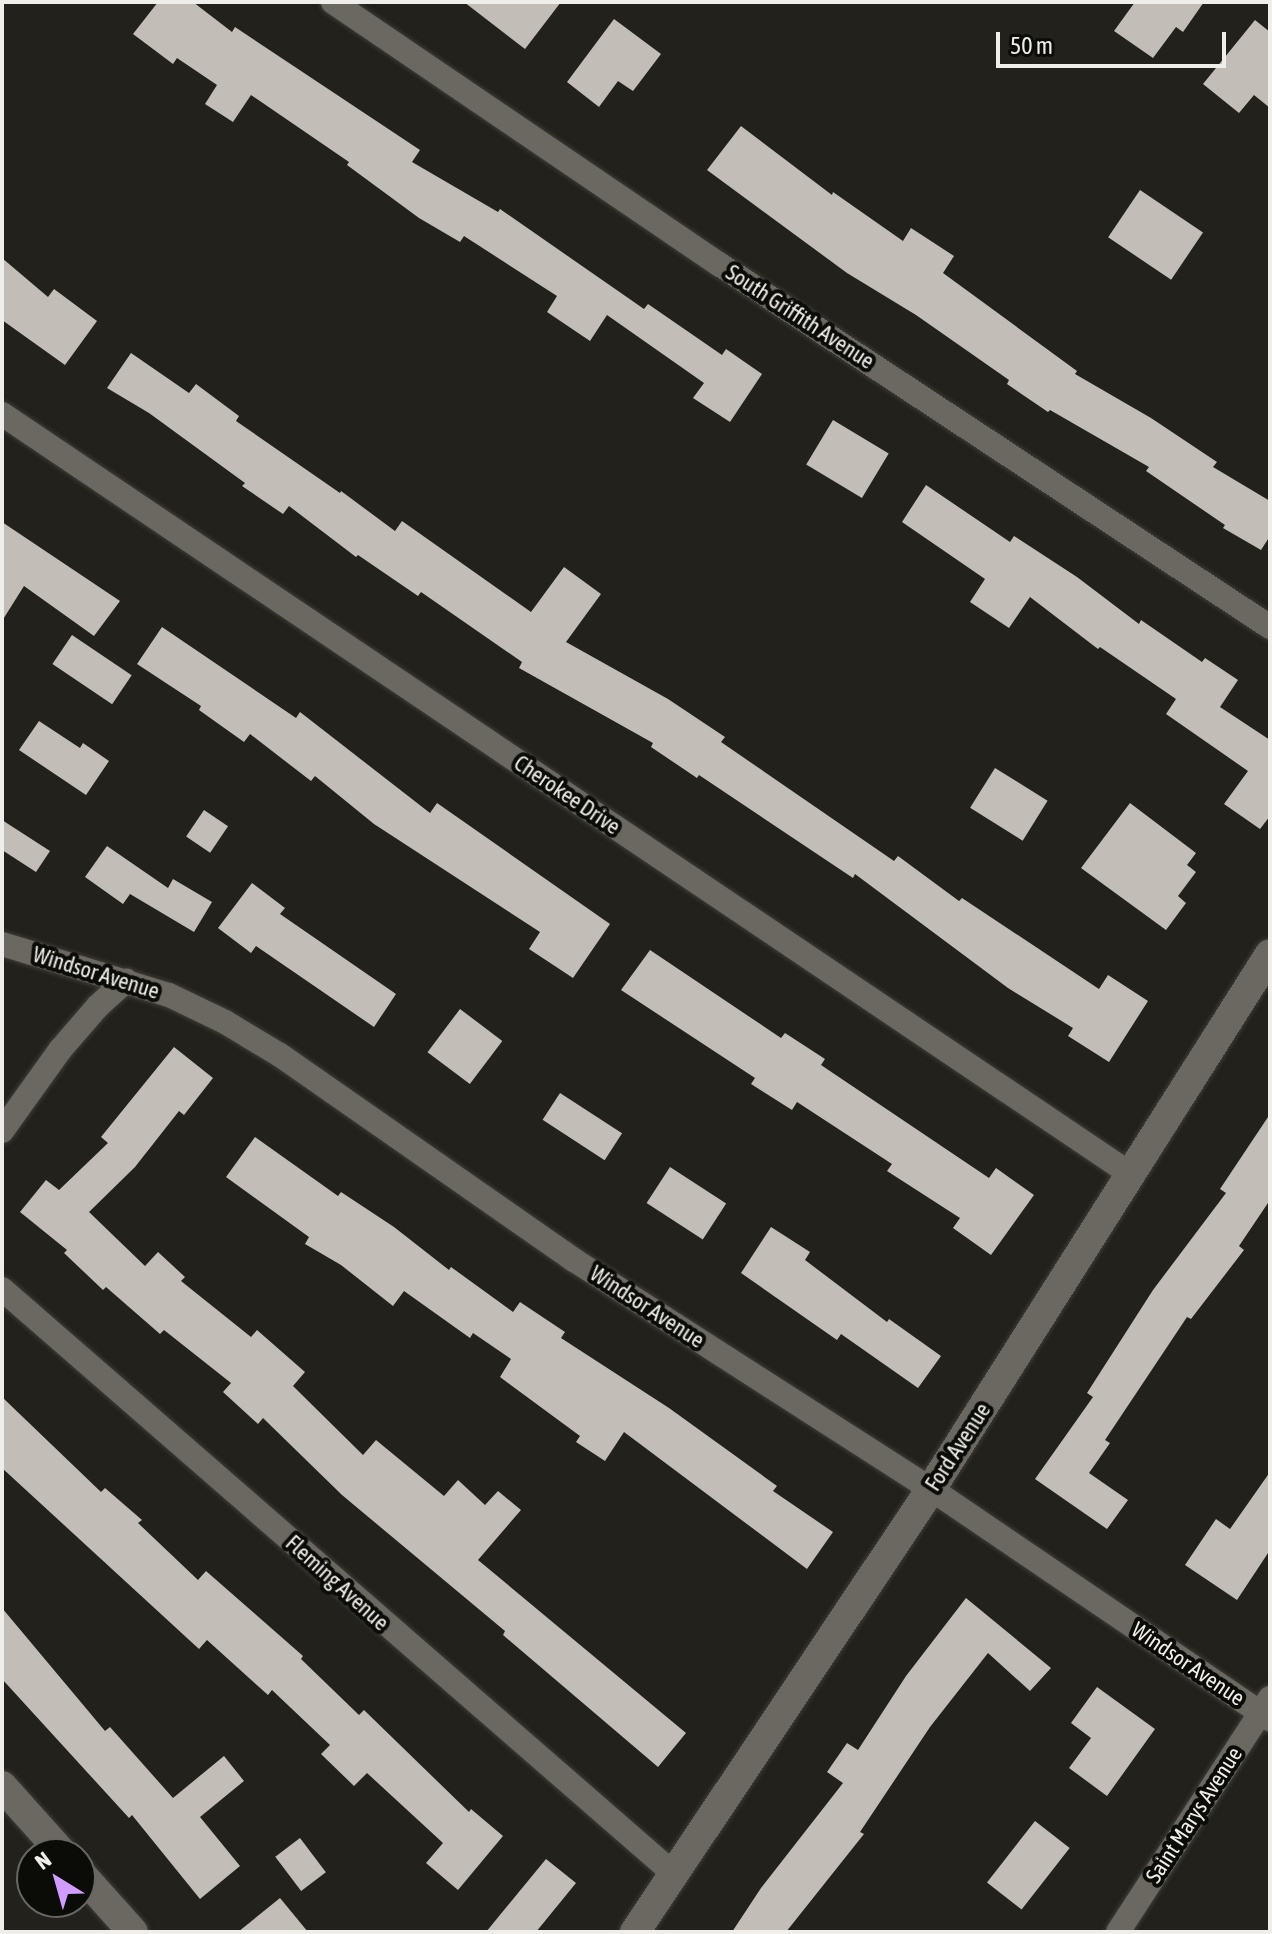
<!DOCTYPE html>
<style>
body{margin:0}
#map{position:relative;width:1272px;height:1934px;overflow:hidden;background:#23211c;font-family:"Asap Condensed",sans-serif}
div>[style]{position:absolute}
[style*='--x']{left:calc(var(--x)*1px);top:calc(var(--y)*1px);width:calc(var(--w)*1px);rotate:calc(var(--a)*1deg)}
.building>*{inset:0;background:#c2bdb7;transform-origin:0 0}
.roads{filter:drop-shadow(0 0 2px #3e3c38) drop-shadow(0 0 2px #3e3c38)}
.minor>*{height:24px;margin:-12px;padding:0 12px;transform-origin:12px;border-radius:12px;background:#6a6861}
.tertiary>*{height:30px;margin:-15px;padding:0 15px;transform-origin:15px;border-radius:15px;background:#6a6861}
span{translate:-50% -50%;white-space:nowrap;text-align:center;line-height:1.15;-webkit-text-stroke:8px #0b0b08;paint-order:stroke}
.street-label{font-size:22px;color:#f0eeeb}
.frame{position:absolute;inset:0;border:4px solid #f0eeeb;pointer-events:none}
.north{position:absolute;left:16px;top:1838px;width:80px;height:80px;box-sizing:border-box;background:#0b0b08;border:2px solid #676663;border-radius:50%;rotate:323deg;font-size:22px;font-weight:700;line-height:32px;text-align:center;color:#f0eeeb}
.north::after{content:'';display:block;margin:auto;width:28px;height:36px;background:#d09dff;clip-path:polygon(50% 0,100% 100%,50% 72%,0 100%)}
.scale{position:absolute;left:996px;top:32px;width:230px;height:36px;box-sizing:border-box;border:4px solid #f0eeeb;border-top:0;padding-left:10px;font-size:24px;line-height:28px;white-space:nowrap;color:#f0eeeb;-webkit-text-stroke:6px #0b0b08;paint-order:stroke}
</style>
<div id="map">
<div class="building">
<div style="clip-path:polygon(158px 2px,193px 2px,232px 32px,235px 27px,420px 150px,412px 162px,498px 212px,500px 209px,644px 309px,648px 304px,722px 355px,726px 349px,762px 374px,730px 422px,693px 398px,704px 383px,607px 315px,590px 341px,547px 312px,557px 296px,464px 236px,460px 242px,419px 218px,347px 165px,349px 162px,251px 95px,233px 122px,205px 104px,217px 85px,177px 58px,173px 64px,133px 34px)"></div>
<div style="clip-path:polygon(464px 2px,561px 2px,525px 49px)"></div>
<div style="clip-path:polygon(1135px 2px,1204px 2px,1183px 32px,1176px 27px,1153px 58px,1114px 31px)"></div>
<div style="clip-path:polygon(614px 19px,661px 54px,633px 91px,618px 81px,599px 107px,567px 82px)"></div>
<div style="clip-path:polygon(1255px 20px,1270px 32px,1270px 108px,1254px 95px,1239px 113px,1203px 84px)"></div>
<div style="clip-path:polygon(741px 126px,832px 195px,833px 192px,903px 241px,911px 228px,954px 256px,943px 273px,1077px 371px,1075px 374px,1151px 418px,1217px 462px,1213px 467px,1270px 501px,1270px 536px,1261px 550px,1223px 528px,1225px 525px,1146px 471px,1149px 467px,1050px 410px,1048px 412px,1007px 384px,1009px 380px,916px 315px,847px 273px,707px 170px)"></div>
<div style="left:1140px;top:190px;width:76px;height:57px;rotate:34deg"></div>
<div style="clip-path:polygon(2px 258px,48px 297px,54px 289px,97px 321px,65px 365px,2px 320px)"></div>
<div style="clip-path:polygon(131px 353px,189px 393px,196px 384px,239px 416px,236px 421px,340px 493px,341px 491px,395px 531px,402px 521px,531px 612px,564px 567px,601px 594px,566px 642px,668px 699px,725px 737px,721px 742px,894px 861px,898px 856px,959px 901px,962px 898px,1099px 989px,1108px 975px,1148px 1001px,1109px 1062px,1068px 1036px,1073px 1028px,1008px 988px,855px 874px,853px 878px,699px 775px,697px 778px,651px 747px,653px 743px,519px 668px,522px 662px,421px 592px,418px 596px,358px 555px,356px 557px,289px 506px,283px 514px,242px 486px,245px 483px,149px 413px,107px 388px)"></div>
<div style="left:833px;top:420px;width:65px;height:52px;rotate:31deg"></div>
<div style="clip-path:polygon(926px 485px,1010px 542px,1014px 536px,1077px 577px,1139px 624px,1141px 620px,1202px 662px,1205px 658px,1238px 680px,1220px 707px,1270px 740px,1270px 816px,1260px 829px,1224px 804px,1248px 771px,1166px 714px,1176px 699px,1100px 647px,1098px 649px,1030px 597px,1009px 628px,970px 602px,985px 579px,902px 522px)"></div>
<div style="clip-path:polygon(2px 522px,120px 601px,94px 636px,24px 586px,2px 621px)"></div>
<div style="clip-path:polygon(162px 627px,296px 718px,300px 712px,430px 813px,437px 803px,610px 924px,573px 978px,529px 949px,540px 932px,374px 824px,315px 776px,311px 781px,250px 734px,244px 742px,199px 710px,201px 706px,137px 664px)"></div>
<div style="left:72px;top:635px;width:72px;height:35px;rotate:34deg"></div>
<div style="clip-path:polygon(39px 721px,80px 748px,83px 743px,109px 761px,86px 795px,19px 750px)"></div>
<div style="left:995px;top:768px;width:62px;height:47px;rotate:32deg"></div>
<div style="clip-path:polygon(1130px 803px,1196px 853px,1187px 865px,1196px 872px,1178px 896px,1186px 903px,1166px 930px,1081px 868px)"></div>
<div style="left:204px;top:810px;width:29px;height:32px;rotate:34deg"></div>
<div style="clip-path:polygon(2px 820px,50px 851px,36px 872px,2px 850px)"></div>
<div style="clip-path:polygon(107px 846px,168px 888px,173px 879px,212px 902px,194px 932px,130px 894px,123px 904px,85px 877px)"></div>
<div style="clip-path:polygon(252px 883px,285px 908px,280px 914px,396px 994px,374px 1027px,256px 946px,251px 953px,218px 928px)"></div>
<div style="clip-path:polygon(650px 950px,781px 1038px,785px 1033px,825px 1059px,821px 1065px,989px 1178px,996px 1168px,1034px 1195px,991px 1255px,953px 1228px,960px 1218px,887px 1171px,892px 1164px,797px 1102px,792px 1110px,751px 1084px,755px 1078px,621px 990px)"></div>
<div style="left:460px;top:1009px;width:53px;height:54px;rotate:37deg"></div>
<div style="clip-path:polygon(174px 1047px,213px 1078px,184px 1115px,179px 1111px,135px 1167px,89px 1212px,145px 1266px,158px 1252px,185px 1277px,181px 1281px,251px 1337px,257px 1330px,305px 1372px,293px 1386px,363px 1455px,376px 1440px,444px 1496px,458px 1480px,485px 1505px,498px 1491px,521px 1510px,478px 1560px,686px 1733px,658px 1767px,503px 1635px,505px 1631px,342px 1495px,263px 1418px,258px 1424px,223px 1392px,231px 1383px,164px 1330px,160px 1334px,106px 1287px,103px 1290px,64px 1253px,67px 1250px,20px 1212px,46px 1180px,59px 1190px,108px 1143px,101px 1137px)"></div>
<div style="left:560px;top:1093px;width:74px;height:32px;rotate:33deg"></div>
<div style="clip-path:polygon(1270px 1114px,1270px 1200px,1239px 1246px,1244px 1250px,1191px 1319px,1187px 1317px,1105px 1440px,1110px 1443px,1089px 1473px,1128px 1500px,1107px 1529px,1035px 1479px,1093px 1397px,1087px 1393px,1153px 1290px,1226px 1193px,1220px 1189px)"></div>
<div style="clip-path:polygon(255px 1137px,338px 1196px,341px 1192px,394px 1227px,449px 1270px,451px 1267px,513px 1312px,520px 1302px,565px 1332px,561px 1338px,669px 1408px,777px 1486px,773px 1491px,833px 1532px,807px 1569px,624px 1432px,605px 1461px,576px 1442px,580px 1436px,500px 1377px,511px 1359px,473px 1333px,470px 1338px,404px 1291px,393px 1306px,341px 1265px,305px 1244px,309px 1237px,226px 1177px)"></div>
<div style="left:670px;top:1167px;width:67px;height:43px;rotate:33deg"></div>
<div style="clip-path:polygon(771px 1227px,810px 1252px,805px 1260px,887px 1322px,889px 1319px,941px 1356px,918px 1388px,841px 1334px,837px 1340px,741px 1273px)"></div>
<div style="clip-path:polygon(2px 1397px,101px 1492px,105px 1488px,142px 1520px,138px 1523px,198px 1580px,206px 1571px,303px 1656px,301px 1659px,359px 1715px,364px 1710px,469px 1812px,471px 1809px,503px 1836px,458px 1890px,426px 1863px,443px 1843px,367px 1773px,354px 1786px,321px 1754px,330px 1745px,272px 1690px,268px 1695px,207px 1640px,199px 1649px,2px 1468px)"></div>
<div style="clip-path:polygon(1270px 1472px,1270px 1550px,1237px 1600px,1185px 1565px,1216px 1519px,1230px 1529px)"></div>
<div style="clip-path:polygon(966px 1598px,1051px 1668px,1030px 1691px,988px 1653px,930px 1727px,860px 1832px,864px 1834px,786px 1932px,732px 1932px,761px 1888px,843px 1783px,827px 1772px,847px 1743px,858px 1750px,906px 1676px)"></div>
<div style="clip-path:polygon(2px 1608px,105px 1731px,110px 1727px,173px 1798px,224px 1756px,244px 1781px,200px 1817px,240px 1866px,200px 1899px,132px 1815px,129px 1818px,2px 1679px)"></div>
<div style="clip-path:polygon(1097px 1687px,1155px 1729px,1107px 1796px,1069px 1768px,1091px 1738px,1071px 1723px)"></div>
<div style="left:1035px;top:1821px;width:44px;height:78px;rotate:38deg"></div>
<div style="left:300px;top:1838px;width:43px;height:31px;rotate:53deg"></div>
<div style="clip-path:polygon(546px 1859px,576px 1883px,536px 1932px,486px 1932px)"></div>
<div style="clip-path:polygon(280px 1898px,308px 1932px,238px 1932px)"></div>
</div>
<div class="roads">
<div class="minor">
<div style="--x:333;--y:2;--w:467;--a:34.2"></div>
<div style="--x:719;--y:264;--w:660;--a:33.38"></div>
<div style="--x:2;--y:414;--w:1362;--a:33.96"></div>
<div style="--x:2;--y:944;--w:175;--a:17"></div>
<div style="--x:169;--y:995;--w:62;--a:25.7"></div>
<div style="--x:225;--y:1022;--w:64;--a:31"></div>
<div style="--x:280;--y:1055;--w:358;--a:34.9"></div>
<div style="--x:574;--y:1260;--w:424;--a:32.7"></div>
<div style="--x:931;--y:1489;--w:410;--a:34.2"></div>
<div style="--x:2;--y:1131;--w:100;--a:-54.4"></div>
<div style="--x:60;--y:1050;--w:58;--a:-49.2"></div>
<div style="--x:98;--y:1006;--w:38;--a:-42"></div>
<div style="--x:2;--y:1289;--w:891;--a:41.04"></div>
<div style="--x:1118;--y:1932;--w:279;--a:-57"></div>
</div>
<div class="tertiary">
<div style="--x:2;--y:1786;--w:91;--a:48.1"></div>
<div style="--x:80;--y:1873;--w:79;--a:48.1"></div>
<div style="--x:635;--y:1932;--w:533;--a:-56.25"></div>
<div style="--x:931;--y:1489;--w:633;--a:-57.64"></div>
</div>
</div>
<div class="street-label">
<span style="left:800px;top:317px;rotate:33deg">South Griffith Avenue</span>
<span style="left:567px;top:795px;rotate:34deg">Cherokee Drive</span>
<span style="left:96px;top:973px;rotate:17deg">Windsor Avenue</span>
<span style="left:647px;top:1307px;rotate:33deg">Windsor Avenue</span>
<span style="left:958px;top:1447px;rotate:-57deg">Ford Avenue</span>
<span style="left:337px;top:1583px;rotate:42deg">Fleming Avenue</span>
<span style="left:1188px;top:1664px;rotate:34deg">Windsor Avenue</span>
<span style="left:1194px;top:1815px;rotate:-57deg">Saint Marys Avenue</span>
</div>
<div class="frame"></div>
<div class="north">N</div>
<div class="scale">50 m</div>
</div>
